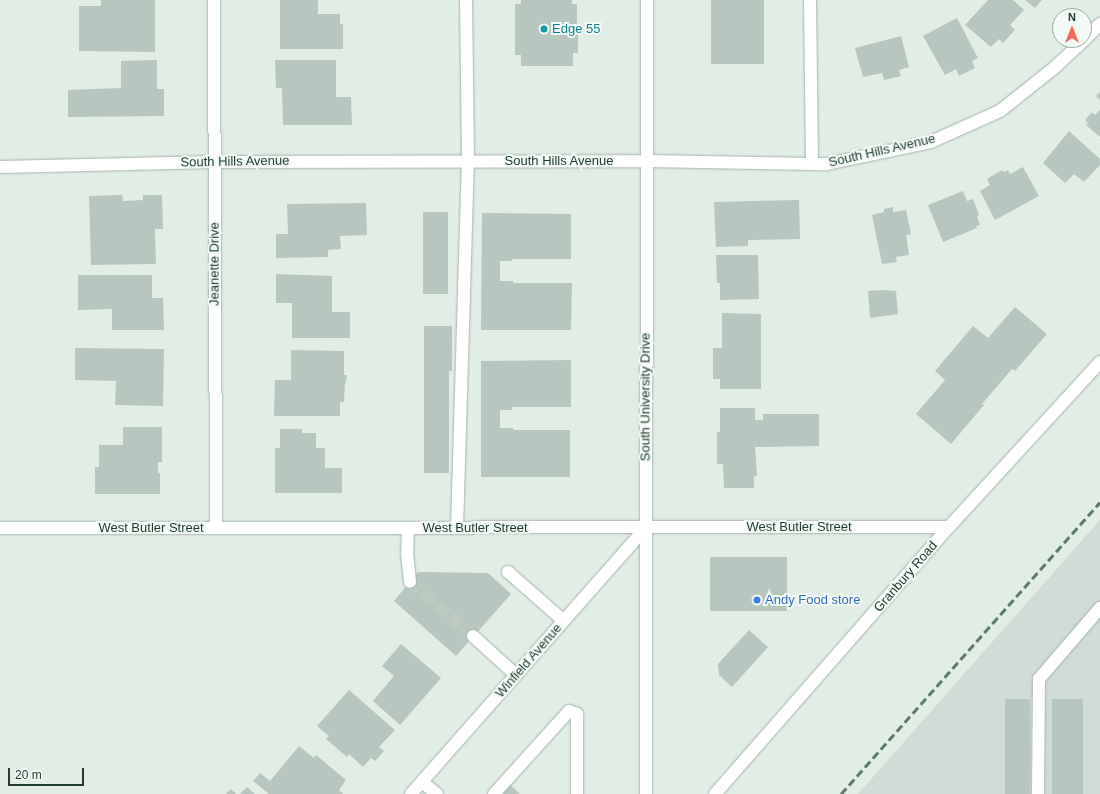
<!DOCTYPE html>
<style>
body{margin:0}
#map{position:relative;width:1100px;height:794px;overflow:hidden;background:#e2ede6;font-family:Arial,sans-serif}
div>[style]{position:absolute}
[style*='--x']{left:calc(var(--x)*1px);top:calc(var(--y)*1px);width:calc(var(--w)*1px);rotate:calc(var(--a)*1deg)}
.built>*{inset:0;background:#d0dcd5}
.building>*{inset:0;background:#b7c7bf;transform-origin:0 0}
.minor-tunnel>*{height:12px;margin-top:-6px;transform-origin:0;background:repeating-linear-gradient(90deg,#bccac2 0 12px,transparent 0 18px)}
.roads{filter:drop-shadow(0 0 1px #a5b5ac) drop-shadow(0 0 1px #a5b5ac)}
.minor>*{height:12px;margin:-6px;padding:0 6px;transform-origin:6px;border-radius:6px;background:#fff}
.rail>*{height:3px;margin-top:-1.5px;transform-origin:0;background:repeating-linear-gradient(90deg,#5c7a6d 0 8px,transparent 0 12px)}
.dots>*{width:11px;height:11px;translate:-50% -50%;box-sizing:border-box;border:2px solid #f3f9f5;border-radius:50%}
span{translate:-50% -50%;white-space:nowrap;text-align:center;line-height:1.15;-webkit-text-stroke:4px #f3f9f5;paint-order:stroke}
.culture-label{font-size:13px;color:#0d838f}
.left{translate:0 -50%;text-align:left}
.street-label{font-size:13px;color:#223e32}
.shop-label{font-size:13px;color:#366cbe}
.north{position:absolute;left:1052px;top:8px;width:40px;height:40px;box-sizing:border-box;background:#f3f9f5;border:1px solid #9faea7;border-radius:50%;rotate:0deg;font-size:11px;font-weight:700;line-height:16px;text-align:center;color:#223e32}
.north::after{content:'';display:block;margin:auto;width:14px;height:18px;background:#f46659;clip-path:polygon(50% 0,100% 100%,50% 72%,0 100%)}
.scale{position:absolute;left:8px;top:768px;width:76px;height:18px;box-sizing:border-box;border:2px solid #223e32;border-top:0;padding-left:5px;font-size:12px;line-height:14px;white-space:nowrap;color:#223e32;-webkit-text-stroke:3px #f3f9f5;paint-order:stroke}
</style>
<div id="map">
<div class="built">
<div style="clip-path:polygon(1100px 520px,1100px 794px,858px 794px)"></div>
</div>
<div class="building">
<div style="clip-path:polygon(101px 0,155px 0,155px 52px,79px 51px,79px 6px,101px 6px)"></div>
<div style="clip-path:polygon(280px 0,318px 0,318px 14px,340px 14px,340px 24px,343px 24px,343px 49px,280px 49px)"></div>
<div style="clip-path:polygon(521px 0,572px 0,572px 4px,577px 4px,577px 25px,573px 25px,573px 33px,578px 33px,578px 53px,573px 53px,573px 66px,521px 66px,521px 55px,515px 55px,515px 4px,521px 4px)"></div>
<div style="left:711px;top:0;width:53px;height:64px"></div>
<div style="clip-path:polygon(988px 0,1013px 0,1024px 10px,1010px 25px,1015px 30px,1003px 43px,999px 39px,991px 47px,965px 25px)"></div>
<div style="clip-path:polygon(1025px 0,1042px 0,1035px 8px)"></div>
<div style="clip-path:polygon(957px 18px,978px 58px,972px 61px,975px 68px,959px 76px,956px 69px,945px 75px,923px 36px)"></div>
<div style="clip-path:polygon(901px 36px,909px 67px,899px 70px,901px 76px,884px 80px,882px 73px,863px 77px,855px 48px)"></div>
<div style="clip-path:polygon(157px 60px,157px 89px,164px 89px,164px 116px,68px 117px,68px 90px,121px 88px,121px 61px)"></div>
<div style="clip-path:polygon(275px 60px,336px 60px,336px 97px,351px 97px,352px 125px,283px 125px,282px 88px,276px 88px)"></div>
<div style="clip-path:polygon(1100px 92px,1100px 100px,1096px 96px)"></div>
<div style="clip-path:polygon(1100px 110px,1100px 137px,1086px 125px,1088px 123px,1085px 120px,1092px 112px,1095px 115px)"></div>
<div style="clip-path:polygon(1069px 131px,1100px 159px,1100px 165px,1084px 182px,1074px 174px,1065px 183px,1043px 163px)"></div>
<div style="clip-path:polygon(1023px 167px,1039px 196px,995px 220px,980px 191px,990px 185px,987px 179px,1002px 170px,1004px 172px,1008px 170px,1010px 174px)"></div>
<div style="clip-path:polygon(963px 191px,967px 201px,973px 199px,979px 215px,977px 216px,980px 225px,976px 226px,977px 228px,943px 242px,928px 205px)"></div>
<div style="clip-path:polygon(122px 195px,123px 201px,143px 200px,143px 195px,162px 195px,163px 229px,155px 229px,156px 264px,91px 265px,89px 196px)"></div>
<div style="clip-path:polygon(799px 200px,800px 239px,748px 240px,748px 246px,716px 247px,714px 202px)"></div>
<div style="clip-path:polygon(366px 203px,367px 235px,340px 236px,341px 249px,328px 250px,328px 257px,276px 258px,276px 234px,288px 234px,287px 204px)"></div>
<div style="clip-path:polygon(893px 207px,893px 212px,906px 210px,911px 234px,906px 235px,909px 255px,896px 257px,897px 262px,882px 264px,872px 215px,884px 212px,884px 209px)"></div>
<div style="left:423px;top:212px;width:25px;height:82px"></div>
<div style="clip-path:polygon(482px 213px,571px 214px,571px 259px,512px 259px,512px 261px,500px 261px,500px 281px,513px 281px,513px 283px,572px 283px,571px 330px,481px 330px)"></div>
<div style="clip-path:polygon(716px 255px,758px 255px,759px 299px,720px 300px,720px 283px,717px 283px)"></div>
<div style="clip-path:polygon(276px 274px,332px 276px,332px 312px,350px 312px,350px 338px,292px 338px,292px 303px,276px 303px)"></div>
<div style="clip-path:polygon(78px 275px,152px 275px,152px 298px,163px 298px,164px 330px,112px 330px,112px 309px,78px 310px)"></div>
<div style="clip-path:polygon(883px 290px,896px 291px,898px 314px,870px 318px,868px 291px)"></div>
<div style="clip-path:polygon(1015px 307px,1047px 334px,1015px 371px,1012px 369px,982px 404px,984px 405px,951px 444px,916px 414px,945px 380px,935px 371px,973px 326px,988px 338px)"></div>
<div style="clip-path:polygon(722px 313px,761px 314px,761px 389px,720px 389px,720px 379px,713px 379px,713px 348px,722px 348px)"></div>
<div style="clip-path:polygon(424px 326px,452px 326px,452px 371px,449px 371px,449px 473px,424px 473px)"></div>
<div style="clip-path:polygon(75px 348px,164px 349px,163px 406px,115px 405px,116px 381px,75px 380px)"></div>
<div style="clip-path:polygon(291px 350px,344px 351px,344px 375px,347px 375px,346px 383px,345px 383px,344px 402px,340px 402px,340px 416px,274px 416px,275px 380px,291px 380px)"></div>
<div style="clip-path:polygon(571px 360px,571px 407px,512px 407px,512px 410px,500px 410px,500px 428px,513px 428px,513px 430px,570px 430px,570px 477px,481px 477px,481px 361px)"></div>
<div style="clip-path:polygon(720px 408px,755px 408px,755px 420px,763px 420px,763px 414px,819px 414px,819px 446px,755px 447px,757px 476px,754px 476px,754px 488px,724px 488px,723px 464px,717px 464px,717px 432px,720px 432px)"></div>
<div style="clip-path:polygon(123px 427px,162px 427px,162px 462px,158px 462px,158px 473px,160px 473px,160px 494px,95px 494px,95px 467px,99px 467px,99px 445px,123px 445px)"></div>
<div style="clip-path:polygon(280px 429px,302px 429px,302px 433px,316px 433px,316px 448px,325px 448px,325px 468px,342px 468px,342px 493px,275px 493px,275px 448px,280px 448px)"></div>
<div style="left:710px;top:557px;width:77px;height:54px"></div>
<div style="clip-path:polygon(418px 572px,488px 573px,511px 594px,456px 656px,394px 601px)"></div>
<div style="clip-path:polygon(749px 630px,768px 647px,732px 687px,719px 675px,718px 664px)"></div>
<div style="clip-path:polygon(401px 644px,441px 678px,400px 725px,373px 701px,394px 676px,382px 666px)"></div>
<div style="clip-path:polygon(349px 690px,395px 730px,379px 747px,384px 751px,375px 761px,371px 758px,363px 767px,349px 754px,347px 757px,326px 739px,329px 736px,317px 726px)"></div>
<div style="left:1005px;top:699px;width:25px;height:95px"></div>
<div style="left:1052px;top:699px;width:31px;height:95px"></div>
<div style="clip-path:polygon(299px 746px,314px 758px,316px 755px,346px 780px,339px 790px,343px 794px,269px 794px,253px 781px,260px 773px,270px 781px)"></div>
<div style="clip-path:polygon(508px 783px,520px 794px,498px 794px)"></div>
<div style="clip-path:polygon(247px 787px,255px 794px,240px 794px)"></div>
<div style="clip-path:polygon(231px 789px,236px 794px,226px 794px)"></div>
</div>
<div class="minor-tunnel">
<div style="--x:410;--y:582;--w:83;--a:40.6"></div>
</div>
<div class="roads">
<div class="minor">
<div style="--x:214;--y:0;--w:528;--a:89.78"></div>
<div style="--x:810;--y:0;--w:164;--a:89.3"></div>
<div style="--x:1084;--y:40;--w:23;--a:-45"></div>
<div style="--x:0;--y:167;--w:215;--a:-1.3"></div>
<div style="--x:215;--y:162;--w:432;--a:-0.1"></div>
<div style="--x:647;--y:161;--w:180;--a:1"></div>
<div style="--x:827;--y:164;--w:106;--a:-11.9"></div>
<div style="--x:931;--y:142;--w:76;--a:-24.2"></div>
<div style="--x:1000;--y:111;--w:69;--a:-38.5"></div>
<div style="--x:1054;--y:68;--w:41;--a:-43"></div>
<div style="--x:0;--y:528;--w:949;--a:-0.06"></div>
<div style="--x:408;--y:528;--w:25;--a:92"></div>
<div style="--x:407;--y:553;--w:29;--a:84"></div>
<div style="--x:457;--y:528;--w:367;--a:-88.3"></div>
<div style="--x:468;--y:161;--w:161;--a:-90.7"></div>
<div style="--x:508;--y:572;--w:74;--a:41.2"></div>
<div style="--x:473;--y:636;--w:58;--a:42.2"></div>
<div style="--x:422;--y:782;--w:19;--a:39"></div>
<div style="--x:411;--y:794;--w:356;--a:-48.6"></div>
<div style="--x:494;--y:794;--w:112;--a:-47.9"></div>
<div style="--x:569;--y:711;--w:9;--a:21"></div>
<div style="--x:577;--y:714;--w:80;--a:90"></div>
<div style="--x:646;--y:794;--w:794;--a:-89.93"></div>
<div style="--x:715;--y:794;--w:355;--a:-48.8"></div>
<div style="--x:949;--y:527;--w:224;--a:-47.5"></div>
<div style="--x:1038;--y:794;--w:115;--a:-89.5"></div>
<div style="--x:1039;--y:679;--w:94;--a:-49.3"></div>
</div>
</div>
<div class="rail">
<div style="--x:841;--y:794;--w:390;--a:-48.4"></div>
</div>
<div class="dots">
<div style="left:544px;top:29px;background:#0f9aa8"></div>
<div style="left:757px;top:600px;background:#3f7fe0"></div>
</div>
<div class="culture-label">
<span class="left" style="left:552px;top:29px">Edge 55</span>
</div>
<div class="street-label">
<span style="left:882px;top:151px;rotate:-13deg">South Hills Avenue</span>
<span style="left:559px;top:161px">South Hills Avenue</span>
<span style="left:235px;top:162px;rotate:-1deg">South Hills Avenue</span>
<span style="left:215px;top:264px;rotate:-90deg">Jeanette Drive</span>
<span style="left:646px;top:397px;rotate:-90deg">South University Drive</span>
<span style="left:799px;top:527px">West Butler Street</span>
<span style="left:151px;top:528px">West Butler Street</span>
<span style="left:475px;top:528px">West Butler Street</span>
<span style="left:906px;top:577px;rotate:-49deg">Granbury Road</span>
<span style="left:529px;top:661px;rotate:-49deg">Winfield Avenue</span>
</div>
<div class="shop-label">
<span class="left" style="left:765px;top:600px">Andy Food store</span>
</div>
<div class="north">N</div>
<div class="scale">20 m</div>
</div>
